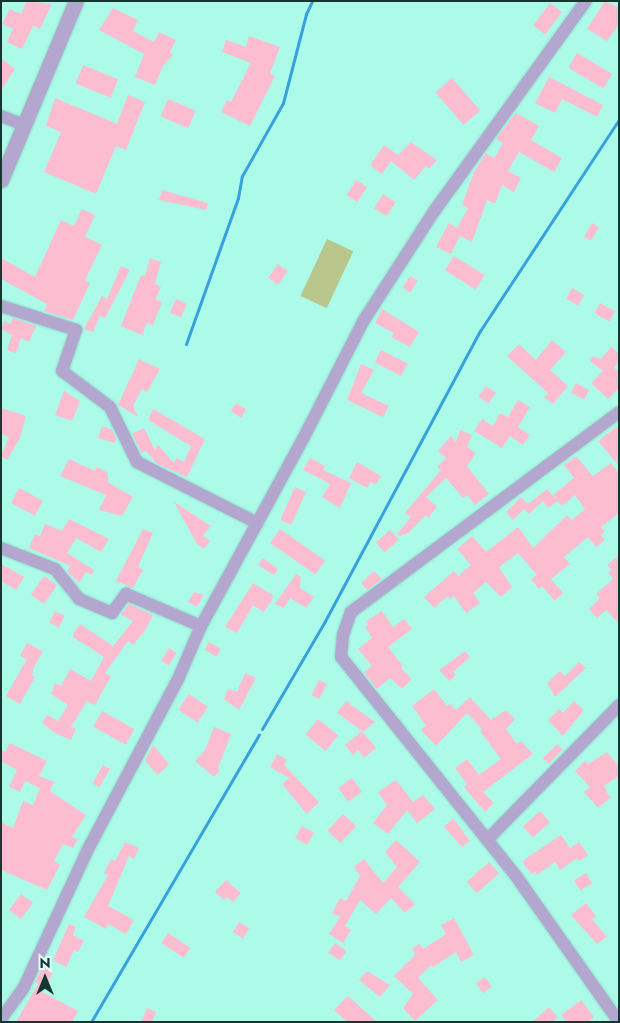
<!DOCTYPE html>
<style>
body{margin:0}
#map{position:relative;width:620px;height:1023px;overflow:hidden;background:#acfbe9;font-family:Jost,sans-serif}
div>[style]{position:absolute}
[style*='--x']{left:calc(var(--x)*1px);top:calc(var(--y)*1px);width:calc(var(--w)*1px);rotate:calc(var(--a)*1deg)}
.green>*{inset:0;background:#bac78c;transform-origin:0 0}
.stream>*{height:3px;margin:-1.5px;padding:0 1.5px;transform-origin:1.5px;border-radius:1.5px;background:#37a1dd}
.building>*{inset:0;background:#fdbdd1;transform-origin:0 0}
.roads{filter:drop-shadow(0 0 1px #91d8c8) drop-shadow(0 0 1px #91d8c8)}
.minor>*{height:12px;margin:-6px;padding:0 6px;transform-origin:6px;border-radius:6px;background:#b3a7cf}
.tertiary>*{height:15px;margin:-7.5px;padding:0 7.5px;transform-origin:7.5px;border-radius:7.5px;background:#b3a7cf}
span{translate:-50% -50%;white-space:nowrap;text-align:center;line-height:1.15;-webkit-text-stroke:4px #e0fef6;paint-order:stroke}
.frame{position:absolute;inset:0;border:2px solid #163630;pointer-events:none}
.north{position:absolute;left:20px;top:953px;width:50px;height:50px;-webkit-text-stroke:4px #e0fef6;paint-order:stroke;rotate:0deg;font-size:14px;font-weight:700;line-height:20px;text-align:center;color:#163630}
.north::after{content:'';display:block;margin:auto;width:18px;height:22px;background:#163630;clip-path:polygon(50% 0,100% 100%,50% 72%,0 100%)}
</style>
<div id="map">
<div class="green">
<div style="left:327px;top:239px;width:29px;height:63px;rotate:25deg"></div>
</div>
<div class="stream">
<div style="--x:186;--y:344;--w:155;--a:-70.4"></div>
<div style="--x:238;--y:198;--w:22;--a:-80"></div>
<div style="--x:242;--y:176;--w:84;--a:-60.7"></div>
<div style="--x:283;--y:103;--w:92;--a:-75.5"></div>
<div style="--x:306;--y:14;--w:14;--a:-65"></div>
<div style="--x:262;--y:729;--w:125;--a:-59.7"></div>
<div style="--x:325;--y:621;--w:329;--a:-61.9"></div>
<div style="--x:480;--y:331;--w:254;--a:-56.7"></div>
<div style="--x:91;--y:1022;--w:333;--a:-59.7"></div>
</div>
<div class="building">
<div style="clip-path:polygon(27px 1px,52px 4px,40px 29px,33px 26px,22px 49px,7px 42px,13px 29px,2px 24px,10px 9px,21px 14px)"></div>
<div style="clip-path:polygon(605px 1px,619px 8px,619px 24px,607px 41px,587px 29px)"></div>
<div style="left:550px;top:3px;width:15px;height:28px;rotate:37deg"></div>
<div style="clip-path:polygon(113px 8px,138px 20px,133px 31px,154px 42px,159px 32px,176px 40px,170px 52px,173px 55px,163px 66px,155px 85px,135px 77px,144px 54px,99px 30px)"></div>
<div style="clip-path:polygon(249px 36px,280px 47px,270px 74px,275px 76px,250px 126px,221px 112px,227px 100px,231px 102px,251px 63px,222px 52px,226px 40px,246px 47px)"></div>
<div style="left:577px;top:53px;width:41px;height:17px;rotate:31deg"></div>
<div style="clip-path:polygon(1px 58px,15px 69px,1px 90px)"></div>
<div style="left:83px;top:65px;width:38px;height:20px;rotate:22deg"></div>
<div style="clip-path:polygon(549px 77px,603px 105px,597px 117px,562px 99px,555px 113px,535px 103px)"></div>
<div style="left:452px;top:78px;width:43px;height:22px;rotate:49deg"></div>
<div style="clip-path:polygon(128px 95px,145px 102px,126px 150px,116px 146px,96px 194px,44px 172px,61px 132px,46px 126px,55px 98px,117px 124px)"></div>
<div style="left:168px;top:99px;width:30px;height:19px;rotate:23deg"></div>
<div style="clip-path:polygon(516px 113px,539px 126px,531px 140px,562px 158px,554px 172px,519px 152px,508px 171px,521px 178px,514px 192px,502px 185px,495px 204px,487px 200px,472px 242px,460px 236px,451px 254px,436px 247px,449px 223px,457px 228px,468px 208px,462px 205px,474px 172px,486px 153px,494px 158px,503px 143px,496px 139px)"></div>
<div style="clip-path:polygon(411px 142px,437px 160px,429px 169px,426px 166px,414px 180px,391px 161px,382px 174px,370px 165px,384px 145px,398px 155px)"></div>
<div style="left:356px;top:180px;width:13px;height:18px;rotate:32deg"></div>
<div style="clip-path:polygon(162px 190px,208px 203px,206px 210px,159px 200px)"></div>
<div style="left:383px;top:194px;width:15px;height:17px;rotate:32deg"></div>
<div style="clip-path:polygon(82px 209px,95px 215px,85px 237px,102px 245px,85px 280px,90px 283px,73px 320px,44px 311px,47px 304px,1px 279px,1px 258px,35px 277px,61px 220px,74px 226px)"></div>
<div style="left:592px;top:223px;width:8px;height:16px;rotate:30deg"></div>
<div style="left:454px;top:256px;width:36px;height:17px;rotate:32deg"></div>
<div style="clip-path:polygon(150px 258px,161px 262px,155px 284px,161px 286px,156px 299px,162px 302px,153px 325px,147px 323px,142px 335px,121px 326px,141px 275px,145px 276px)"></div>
<div style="left:278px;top:264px;width:12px;height:17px;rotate:35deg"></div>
<div style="clip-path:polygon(121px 266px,130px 270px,105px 318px,100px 316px,93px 332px,84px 329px,102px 296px,107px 299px)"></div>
<div style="left:410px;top:276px;width:9px;height:14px;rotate:32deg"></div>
<div style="left:572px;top:288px;width:14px;height:12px;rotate:30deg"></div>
<div style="left:176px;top:299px;width:12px;height:15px;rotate:24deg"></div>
<div style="left:600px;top:303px;width:17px;height:12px;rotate:28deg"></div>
<div style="clip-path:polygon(382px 309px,419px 332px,410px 347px,391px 337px,394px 333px,375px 323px)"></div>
<div style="clip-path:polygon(13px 318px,36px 326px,29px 342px,21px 338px,16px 353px,7px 350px,12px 335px,1px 329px,4px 321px,10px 324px)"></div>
<div style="clip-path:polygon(552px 340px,566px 352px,550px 370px,568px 386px,553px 404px,544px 397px,548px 393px,507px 356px,519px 344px,536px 360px)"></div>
<div style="clip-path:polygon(611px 347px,619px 353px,619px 362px,614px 368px,619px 371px,619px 388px,608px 399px,591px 383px,603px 371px,590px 361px,593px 356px,601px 359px)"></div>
<div style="left:381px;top:350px;width:30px;height:14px;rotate:27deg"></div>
<div style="clip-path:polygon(139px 359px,160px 369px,147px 392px,142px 389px,133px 406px,138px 417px,118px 405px)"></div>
<div style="clip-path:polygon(361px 364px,374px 370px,361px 393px,389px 406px,383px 417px,347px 400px)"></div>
<div style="left:576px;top:383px;width:15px;height:11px;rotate:28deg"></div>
<div style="left:486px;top:386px;width:12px;height:13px;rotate:35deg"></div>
<div style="clip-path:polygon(64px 391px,80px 401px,72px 421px,55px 415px)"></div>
<div style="clip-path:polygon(518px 400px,530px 407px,518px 427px,530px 435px,523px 445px,510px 436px,502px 448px,474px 431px,482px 419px,493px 426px,500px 413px,508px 417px)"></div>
<div style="left:236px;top:403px;width:12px;height:10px;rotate:31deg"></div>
<div style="clip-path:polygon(1px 408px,26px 416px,20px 438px,7px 460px,1px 456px,9px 437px,1px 434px)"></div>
<div style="clip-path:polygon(153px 409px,205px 439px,187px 477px,156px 463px,146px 451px,142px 453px,132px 434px,144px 428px,155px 450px,158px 445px,174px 463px,176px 458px,184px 462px,191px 446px,148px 420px)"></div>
<div style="clip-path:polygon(619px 425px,619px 466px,598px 441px)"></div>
<div style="clip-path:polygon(102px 426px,112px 430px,116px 438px,115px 443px,98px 438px)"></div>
<div style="clip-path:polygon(460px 430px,472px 435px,467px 447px,476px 453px,467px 466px,489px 494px,475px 505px,467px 495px,463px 498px,446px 478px,426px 497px,437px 507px,428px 518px,426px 515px,408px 533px,400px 536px,397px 534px,411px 517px,405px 513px,441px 470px,437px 467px,446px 458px,438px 451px,451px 436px,456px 442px)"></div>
<div style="clip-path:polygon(576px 456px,593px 476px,611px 463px,619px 473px,619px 513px,601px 527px,605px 531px,601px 535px,605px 540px,596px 547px,588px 537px,564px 557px,570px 564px,551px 579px,563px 593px,555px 601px,542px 586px,539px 589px,531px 579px,537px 575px,518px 553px,499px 567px,512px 587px,501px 597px,486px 582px,473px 593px,480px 603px,466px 613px,454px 596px,450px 599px,448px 596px,434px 608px,424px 597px,454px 571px,458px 576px,471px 565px,457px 549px,472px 536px,486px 552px,518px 527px,533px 548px,567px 515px,572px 520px,585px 509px,575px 495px,562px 506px,553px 495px,574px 478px,564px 465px)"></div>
<div style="clip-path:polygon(310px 458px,325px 466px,323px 470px,351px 483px,340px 508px,322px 497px,330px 484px,303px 470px)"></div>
<div style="clip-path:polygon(69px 459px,95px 471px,97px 467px,108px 473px,108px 482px,133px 497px,122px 516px,99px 510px,106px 495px,60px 476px)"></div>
<div style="clip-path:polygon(357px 462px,381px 476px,376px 485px,371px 482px,367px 488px,349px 478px)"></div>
<div style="left:295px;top:487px;width:12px;height:36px;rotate:24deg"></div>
<div style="left:19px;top:488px;width:27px;height:17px;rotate:28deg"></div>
<div style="clip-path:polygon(547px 489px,558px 501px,548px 508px,543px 501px,529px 514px,524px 509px,513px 520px,506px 512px,521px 497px,528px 504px)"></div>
<div style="clip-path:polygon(174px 502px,211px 526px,203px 536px,210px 541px,204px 549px,197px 544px)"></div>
<div style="clip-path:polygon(69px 519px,109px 539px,101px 552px,76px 538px,67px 553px,94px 570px,92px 575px,86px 572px,79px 583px,67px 571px,71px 566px,29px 548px,35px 534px,40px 536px,45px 524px,62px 531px)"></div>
<div style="clip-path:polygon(143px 529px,153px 533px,138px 567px,143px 570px,133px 588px,116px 581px)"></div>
<div style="left:280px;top:529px;width:55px;height:17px;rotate:35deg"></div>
<div style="left:390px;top:530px;width:13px;height:19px;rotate:48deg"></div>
<div style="clip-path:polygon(619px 555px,619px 624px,606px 610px,597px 618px,589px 609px,600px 598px,596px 594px,613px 579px,608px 573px,612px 570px,607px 565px)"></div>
<div style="clip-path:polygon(263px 558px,278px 569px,274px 575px,258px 565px)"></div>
<div style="clip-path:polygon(1px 564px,24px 577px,16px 590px,1px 581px)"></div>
<div style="clip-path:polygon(374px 571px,382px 579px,367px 590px,361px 583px)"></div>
<div style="clip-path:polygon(296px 574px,301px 577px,300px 588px,314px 597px,306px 608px,290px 598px,284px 608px,275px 604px)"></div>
<div style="left:44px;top:576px;width:16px;height:23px;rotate:35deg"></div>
<div style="clip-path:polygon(253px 583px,274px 596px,264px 612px,253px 605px,237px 633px,225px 627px)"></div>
<div style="clip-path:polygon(194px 592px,204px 595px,197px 607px,188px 602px)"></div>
<div style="clip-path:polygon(129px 604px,153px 615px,146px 629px,133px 645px,128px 641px,105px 673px,111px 676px,95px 705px,87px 701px,71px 727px,76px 729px,71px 740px,55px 733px,42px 723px,47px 715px,58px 721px,68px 705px,51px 694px,55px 683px,61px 686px,70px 669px,91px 681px,104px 657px,73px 637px,73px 634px,80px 624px,113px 646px,133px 621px,121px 615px)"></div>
<div style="left:55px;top:611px;width:11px;height:13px;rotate:27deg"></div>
<div style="clip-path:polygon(382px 611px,393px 627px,404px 619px,412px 629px,388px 647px,403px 666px,401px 668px,412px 679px,402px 689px,390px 678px,377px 689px,364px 672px,372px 666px,358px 649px,372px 638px,365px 627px,368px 625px,366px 621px)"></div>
<div style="left:209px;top:642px;width:14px;height:9px;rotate:30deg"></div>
<div style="clip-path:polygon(27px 643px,43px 651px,34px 667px,32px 675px,35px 677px,20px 704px,6px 696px,27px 659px,20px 656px)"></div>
<div style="left:169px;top:648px;width:9px;height:15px;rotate:32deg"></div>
<div style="clip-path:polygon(465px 651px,470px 657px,453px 672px,456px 675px,449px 681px,439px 670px)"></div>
<div style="clip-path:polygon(579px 662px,586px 668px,555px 697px,547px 683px,560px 671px,565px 676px)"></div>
<div style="clip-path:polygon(245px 673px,256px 678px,239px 710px,224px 699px,228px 689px,237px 692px)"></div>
<div style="left:319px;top:680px;width:9px;height:17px;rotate:27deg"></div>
<div style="clip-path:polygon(434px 689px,447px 706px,450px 704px,456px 710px,470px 697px,491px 720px,506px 710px,515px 719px,506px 729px,517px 744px,521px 741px,533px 754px,483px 792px,494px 803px,485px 812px,464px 787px,467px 784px,455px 768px,467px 759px,479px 775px,501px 759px,480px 731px,482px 729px,467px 713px,436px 746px,421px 730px,426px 725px,412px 706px)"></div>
<div style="left:189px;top:694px;width:23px;height:19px;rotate:34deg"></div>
<div style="clip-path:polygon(346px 701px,375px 722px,363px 732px,376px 748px,364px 758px,358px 750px,353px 755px,345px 745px,362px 731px,337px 713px)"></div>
<div style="clip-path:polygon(574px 701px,584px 710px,563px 736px,548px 720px,559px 709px,563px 713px)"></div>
<div style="left:102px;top:711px;width:37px;height:18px;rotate:29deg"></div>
<div style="left:318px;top:719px;width:26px;height:20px;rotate:39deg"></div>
<div style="clip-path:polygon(214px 727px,231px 734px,218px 768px,220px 770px,214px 777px,195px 761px,205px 750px)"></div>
<div style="clip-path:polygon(10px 743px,47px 761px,39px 776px,54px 782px,50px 791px,86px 815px,72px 837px,78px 839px,73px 848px,63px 844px,54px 861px,60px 865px,47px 890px,1px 870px,1px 822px,13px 828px,23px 801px,33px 805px,40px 788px,25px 781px,20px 792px,9px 787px,17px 770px,1px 761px,1px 750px,5px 752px)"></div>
<div style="left:557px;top:744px;width:8px;height:20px;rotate:45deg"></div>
<div style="clip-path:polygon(153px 745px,169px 764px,158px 775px,145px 761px)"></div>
<div style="clip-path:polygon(607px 752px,619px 766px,619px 776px,604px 786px,610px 798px,598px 808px,584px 792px,590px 787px,575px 771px,585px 761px,588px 764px)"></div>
<div style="clip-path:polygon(277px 754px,287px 760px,284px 765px,319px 802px,307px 814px,282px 784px,289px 778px,270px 767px)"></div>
<div style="left:103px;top:765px;width:8px;height:21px;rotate:30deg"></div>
<div style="left:352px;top:778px;width:17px;height:17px;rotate:54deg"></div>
<div style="clip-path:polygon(396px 780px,413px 802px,423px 795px,435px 809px,417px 823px,407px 810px,388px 834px,373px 823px,387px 805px,378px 792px)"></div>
<div style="left:540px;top:811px;width:15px;height:23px;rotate:48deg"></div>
<div style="left:343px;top:814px;width:18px;height:23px;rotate:43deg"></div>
<div style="clip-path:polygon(453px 818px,470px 841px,462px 847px,444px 827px)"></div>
<div style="left:302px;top:826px;width:14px;height:14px;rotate:30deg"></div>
<div style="clip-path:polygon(561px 835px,570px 848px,579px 842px,588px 855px,579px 861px,577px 858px,560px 870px,555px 862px,537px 875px,535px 872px,531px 874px,523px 863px,525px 859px)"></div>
<div style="clip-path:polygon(396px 840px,420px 862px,398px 887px,415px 904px,405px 913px,391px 898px,376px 914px,360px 900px,345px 926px,351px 930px,343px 943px,329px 934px,340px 917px,332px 913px,340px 898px,346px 901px,360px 876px,354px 867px,364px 859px,383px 883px,397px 867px,385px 852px)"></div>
<div style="clip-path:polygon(125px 842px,139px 848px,134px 859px,129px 856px,108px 906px,134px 920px,126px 934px,108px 924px,106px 929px,84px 917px,108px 875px,104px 873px,111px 859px,115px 861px)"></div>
<div style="left:489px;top:862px;width:15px;height:30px;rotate:48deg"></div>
<div style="left:586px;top:873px;width:12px;height:14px;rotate:59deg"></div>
<div style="clip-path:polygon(226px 880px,241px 893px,233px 902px,227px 897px,224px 900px,215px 892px)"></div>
<div style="left:21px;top:894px;width:15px;height:20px;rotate:37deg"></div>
<div style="clip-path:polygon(586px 903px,596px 916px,592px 919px,607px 937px,597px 944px,571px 915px)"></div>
<div style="clip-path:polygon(454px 918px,474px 955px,461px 962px,456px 952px,433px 967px,431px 965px,418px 978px,438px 1000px,415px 1021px,403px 1008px,413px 994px,394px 976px,415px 955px,412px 948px,420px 944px,423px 949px,446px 934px,441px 925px)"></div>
<div style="left:239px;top:922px;width:12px;height:12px;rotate:31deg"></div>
<div style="clip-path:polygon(69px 924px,76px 927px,73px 935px,84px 941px,78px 952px,74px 950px,66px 967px,53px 960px)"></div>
<div style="left:168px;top:933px;width:27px;height:12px;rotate:34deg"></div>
<div style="left:335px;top:943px;width:14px;height:12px;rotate:34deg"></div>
<div style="clip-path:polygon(43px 967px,53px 973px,42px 992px,78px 1011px,72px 1022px,16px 1022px,38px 984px,35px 982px)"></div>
<div style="clip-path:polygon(367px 971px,390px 985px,380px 997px,359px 980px)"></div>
<div style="left:485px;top:977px;width:12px;height:11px;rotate:55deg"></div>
<div style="clip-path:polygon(348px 996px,377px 1022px,347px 1022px,334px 1010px)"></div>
<div style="clip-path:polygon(581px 1000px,594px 1017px,588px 1022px,566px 1022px,561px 1015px)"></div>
<div style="clip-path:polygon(549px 1007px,558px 1018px,553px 1022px,532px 1022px)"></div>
<div style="clip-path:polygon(147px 1008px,156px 1012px,152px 1022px,141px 1022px)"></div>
</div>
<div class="roads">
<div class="minor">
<div style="--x:1;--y:116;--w:25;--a:21"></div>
<div style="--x:1;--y:306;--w:79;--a:17.7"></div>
<div style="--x:76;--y:330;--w:43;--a:108.9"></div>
<div style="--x:62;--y:371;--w:60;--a:36.9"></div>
<div style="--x:110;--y:407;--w:61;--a:63.9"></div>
<div style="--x:137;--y:462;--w:135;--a:26.9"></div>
<div style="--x:1;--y:548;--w:58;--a:21.3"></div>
<div style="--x:55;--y:569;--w:38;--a:51"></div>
<div style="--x:79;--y:599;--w:36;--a:23"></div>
<div style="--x:112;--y:613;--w:24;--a:-54"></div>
<div style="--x:126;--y:594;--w:82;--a:23.1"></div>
<div style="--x:487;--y:840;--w:189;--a:-45.6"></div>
<div style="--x:1;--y:1019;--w:39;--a:-54"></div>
<div style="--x:24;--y:987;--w:150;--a:-65.1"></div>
<div style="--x:87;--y:851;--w:197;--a:-62.1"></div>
<div style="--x:179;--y:677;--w:56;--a:-66.7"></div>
<div style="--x:201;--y:626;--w:213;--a:-61.4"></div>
<div style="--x:303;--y:439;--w:134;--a:-62.9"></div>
<div style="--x:364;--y:320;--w:131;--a:-57.2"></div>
<div style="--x:435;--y:210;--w:258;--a:-54.2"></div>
<div style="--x:619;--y:1022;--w:179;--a:-125.2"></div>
<div style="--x:516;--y:876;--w:280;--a:-128.6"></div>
<div style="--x:341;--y:657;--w:22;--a:-85"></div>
<div style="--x:343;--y:635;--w:24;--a:-71"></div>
<div style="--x:351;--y:612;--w:334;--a:-36.7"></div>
</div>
<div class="tertiary">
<div style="--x:1;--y:180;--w:194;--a:-67.3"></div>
</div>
</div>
<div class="frame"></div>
<div class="north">N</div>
</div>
